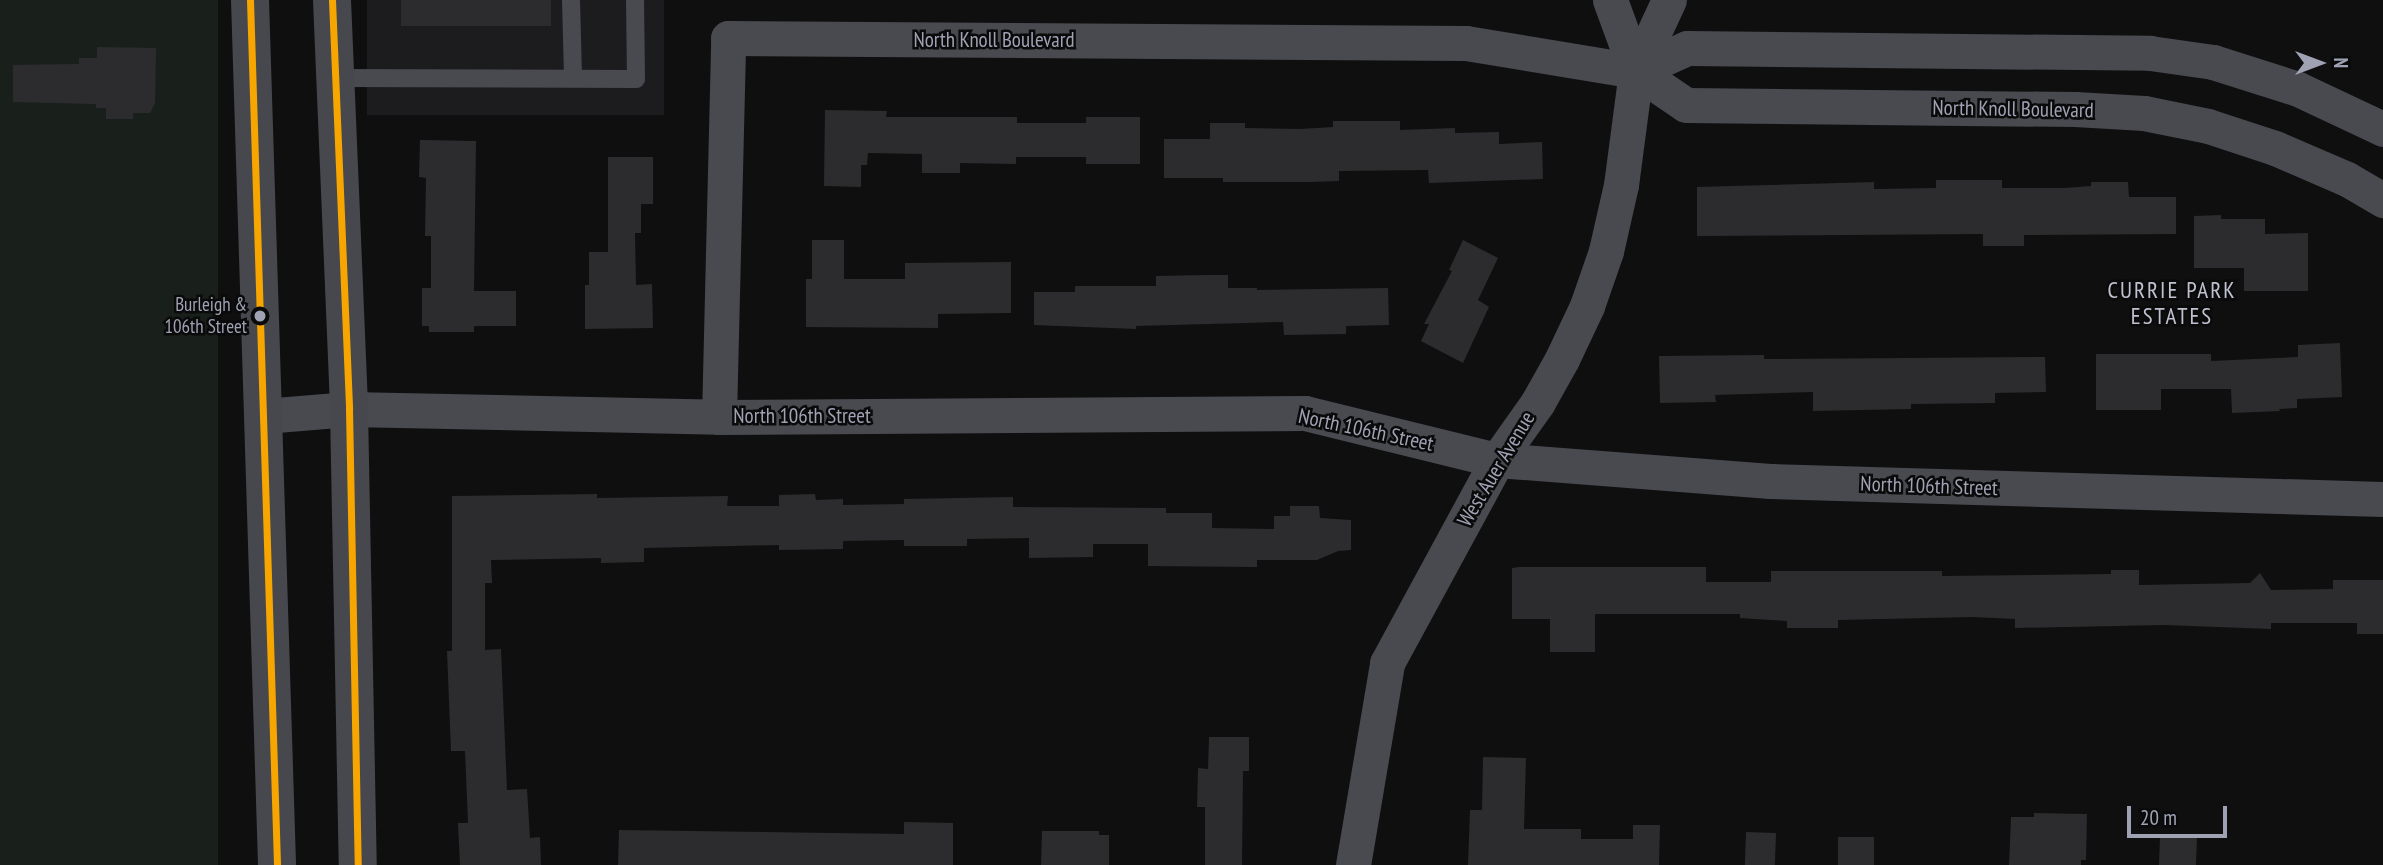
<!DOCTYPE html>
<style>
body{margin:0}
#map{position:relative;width:2383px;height:865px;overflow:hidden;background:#0f0f10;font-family:"PT Sans Narrow",sans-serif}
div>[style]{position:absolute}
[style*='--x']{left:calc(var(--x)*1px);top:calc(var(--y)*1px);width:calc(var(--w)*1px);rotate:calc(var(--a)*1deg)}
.built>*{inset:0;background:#1c1c1e;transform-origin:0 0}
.green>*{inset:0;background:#19201b;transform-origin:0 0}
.building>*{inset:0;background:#2c2c2e;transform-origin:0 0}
.service>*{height:18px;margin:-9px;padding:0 9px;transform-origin:9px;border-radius:9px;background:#484a50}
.minor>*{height:35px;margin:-17.5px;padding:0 17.5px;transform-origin:17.5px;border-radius:17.5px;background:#484a50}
.secondary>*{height:38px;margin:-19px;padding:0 19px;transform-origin:19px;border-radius:19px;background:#47484d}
.bus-1>*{height:7px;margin:-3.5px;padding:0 3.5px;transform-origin:3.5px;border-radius:3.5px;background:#f7a600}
.dots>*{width:19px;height:19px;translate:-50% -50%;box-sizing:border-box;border:4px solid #0a0a0b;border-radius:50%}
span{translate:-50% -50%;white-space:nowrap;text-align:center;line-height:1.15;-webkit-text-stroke:5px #0a0a0b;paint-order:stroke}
.bus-label{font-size:19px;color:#9ea2b3}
.right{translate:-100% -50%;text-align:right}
.street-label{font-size:21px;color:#9ea2b3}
.neighbourhood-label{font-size:23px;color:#bfc1cf;letter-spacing:2px}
.north{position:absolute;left:2285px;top:28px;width:70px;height:70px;-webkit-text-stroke:5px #0a0a0b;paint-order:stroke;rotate:90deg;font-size:19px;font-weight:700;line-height:28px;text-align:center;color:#9ea2b3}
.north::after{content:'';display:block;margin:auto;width:24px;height:32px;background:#9ea2b3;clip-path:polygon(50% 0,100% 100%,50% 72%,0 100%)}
.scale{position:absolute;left:2127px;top:806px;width:100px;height:32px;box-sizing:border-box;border:4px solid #9ea2b3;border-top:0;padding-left:9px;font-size:21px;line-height:24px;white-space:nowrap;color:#9ea2b3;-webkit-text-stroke:5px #0a0a0b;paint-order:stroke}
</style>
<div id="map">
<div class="built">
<div style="left:367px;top:0;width:297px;height:115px"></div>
</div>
<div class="green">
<div style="left:0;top:0;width:218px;height:865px"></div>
</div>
<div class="building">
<div style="left:401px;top:0;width:150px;height:26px"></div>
<div style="clip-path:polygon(97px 47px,156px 48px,155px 103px,150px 113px,133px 113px,133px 119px,106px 119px,106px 108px,96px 108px,96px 104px,13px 102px,13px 65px,79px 64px,79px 58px,97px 58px)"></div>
<div style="clip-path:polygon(825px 110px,887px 111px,886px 117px,1017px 117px,1017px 123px,1086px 123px,1086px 117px,1140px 117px,1140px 164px,1086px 164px,1086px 157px,1016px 157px,1016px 164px,960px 163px,960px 173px,922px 173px,922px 154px,868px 153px,867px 165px,861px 165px,861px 187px,824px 186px)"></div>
<div style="clip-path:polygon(1333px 121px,1400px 121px,1400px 130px,1455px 128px,1455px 133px,1499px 132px,1499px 144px,1542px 142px,1543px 179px,1429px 183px,1428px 170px,1339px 171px,1339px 181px,1310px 182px,1223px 182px,1223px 178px,1164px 178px,1164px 139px,1210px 139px,1210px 123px,1245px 123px,1245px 128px,1300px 129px,1333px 127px)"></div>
<div style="clip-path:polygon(420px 140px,476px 141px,474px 291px,516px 291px,516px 326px,474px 326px,474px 332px,429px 332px,429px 326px,422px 326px,422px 288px,431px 288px,431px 236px,425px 236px,426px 178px,419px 177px)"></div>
<div style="clip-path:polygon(608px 157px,653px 157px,653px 204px,641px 204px,641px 233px,635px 233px,636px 285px,652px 284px,653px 328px,585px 329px,585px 285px,589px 285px,589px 252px,608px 252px)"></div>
<div style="clip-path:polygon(1936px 180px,2002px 180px,2002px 188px,2065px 188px,2091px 186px,2091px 182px,2128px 182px,2129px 197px,2176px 197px,2176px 234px,2024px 235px,2024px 246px,1983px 246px,1983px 234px,1697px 236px,1697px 187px,1874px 182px,1874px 189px,1936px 188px)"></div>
<div style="clip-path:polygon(2221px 215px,2221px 219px,2265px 219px,2265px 234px,2308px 233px,2308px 291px,2244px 291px,2244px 268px,2194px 268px,2194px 216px)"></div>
<div style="clip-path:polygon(812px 240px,844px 240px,844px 279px,905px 279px,905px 263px,1011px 262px,1011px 313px,938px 314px,938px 328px,806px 327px,806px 279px,812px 279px)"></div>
<div style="clip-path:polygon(1463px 240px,1498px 258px,1478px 300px,1489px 307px,1463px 363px,1421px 341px,1429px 324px,1424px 324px,1452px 271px,1449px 270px)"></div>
<div style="clip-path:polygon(1206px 275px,1228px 275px,1228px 288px,1257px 288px,1257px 290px,1388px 288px,1389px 325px,1346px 326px,1346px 334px,1284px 335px,1283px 322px,1136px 326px,1136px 329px,1034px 325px,1034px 292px,1075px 292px,1075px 286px,1156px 286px,1156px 276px)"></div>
<div style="clip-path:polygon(2340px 343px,2342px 397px,2297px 399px,2297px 408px,2279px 409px,2280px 411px,2232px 413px,2231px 389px,2161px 389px,2161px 410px,2096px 410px,2096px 354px,2211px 354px,2211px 361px,2298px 357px,2298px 345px)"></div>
<div style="clip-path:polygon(1764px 355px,1764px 359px,2045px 357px,2046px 392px,1995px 393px,1995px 403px,1911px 404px,1911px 409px,1813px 411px,1813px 392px,1715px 395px,1716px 402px,1660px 403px,1659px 356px)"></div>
<div style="clip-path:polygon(597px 494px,597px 498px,728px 496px,727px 506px,779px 506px,779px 495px,815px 494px,816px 500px,843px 499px,843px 505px,904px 504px,904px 499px,1013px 497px,1013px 507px,1166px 508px,1166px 513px,1212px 513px,1212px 528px,1274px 529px,1274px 516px,1290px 516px,1290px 506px,1319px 506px,1320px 518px,1351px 520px,1351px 550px,1338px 551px,1317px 560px,1257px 560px,1257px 567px,1148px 566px,1148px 544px,1093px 544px,1093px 557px,1029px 558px,1029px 538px,967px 539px,967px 546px,904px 546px,904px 540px,843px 541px,843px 549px,779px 550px,779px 545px,644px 548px,644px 562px,601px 563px,601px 558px,491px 560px,492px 583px,485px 583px,485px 650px,501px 649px,507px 790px,527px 789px,530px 838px,540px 837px,541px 865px,460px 865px,458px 823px,468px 823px,465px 751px,451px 751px,447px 651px,452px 651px,452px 496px)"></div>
<div style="clip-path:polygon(1519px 567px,1706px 567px,1706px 582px,1771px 582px,1771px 571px,1942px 571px,1942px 576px,2111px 574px,2111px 570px,2139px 570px,2139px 585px,2250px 583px,2260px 573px,2271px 590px,2333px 589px,2333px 580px,2383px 580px,2383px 634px,2357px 634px,2357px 623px,2271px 623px,2271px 629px,2164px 625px,2015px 628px,2015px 619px,1973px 617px,1838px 620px,1838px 628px,1787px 628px,1787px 621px,1740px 618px,1740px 614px,1595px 614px,1595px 652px,1550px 652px,1550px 619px,1512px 619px,1512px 568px)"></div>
<div style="clip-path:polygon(1209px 737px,1249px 737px,1249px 771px,1243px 771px,1242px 865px,1205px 865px,1205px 807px,1197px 807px,1198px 768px,1208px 769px)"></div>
<div style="clip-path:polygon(1483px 757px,1526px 758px,1524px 829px,1581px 829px,1581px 839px,1633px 839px,1633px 825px,1660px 825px,1659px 865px,1468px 865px,1470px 810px,1482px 810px)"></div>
<div style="clip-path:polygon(2034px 813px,2087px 814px,2086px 860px,2081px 860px,2081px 865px,2009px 865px,2011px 817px,2034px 817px)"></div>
<div style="clip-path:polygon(904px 822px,953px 823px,953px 865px,618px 865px,619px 830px,904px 834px)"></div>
<div style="clip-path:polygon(1042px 831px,1099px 831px,1099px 835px,1109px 835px,1109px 865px,1041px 865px)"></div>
<div style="left:1746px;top:832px;width:30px;height:33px;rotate:2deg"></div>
<div style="left:2160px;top:836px;width:37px;height:29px;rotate:2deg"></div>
<div style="left:1838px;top:837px;width:36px;height:28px"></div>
</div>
<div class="service">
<div style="--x:571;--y:0;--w:78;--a:88.5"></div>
<div style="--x:335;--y:78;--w:301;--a:0.2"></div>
<div style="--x:636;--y:79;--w:79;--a:-90.7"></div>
</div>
<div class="minor">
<div style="--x:1610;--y:0;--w:76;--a:69.9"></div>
<div style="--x:1636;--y:71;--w:56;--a:-24.3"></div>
<div style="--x:1687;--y:48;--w:463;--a:0.6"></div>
<div style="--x:2150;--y:53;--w:64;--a:8.1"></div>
<div style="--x:2213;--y:62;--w:89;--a:17.6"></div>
<div style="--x:2298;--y:89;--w:94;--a:25.2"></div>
<div style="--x:264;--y:416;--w:85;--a:-4.7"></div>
<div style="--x:349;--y:409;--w:370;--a:1.2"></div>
<div style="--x:719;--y:417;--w:586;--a:-0.39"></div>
<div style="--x:1305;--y:413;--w:198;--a:13.8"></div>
<div style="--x:1497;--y:460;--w:274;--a:4.4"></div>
<div style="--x:1770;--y:481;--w:613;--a:1.68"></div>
<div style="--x:719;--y:417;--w:379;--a:-88.6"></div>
<div style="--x:728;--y:38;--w:738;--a:0.39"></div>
<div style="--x:1466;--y:43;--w:172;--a:9.4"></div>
<div style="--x:1636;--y:71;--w:60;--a:34.2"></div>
<div style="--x:1686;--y:105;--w:389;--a:0.6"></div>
<div style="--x:2075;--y:109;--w:69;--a:3.3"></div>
<div style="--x:2144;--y:113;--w:65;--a:11.5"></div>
<div style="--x:2208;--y:126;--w:71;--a:18.2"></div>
<div style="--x:2275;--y:148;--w:78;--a:23.3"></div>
<div style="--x:2347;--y:179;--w:42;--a:30.3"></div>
<div style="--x:1353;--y:865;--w:205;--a:-80.4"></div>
<div style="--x:1387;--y:663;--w:231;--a:-61.5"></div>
<div style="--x:1497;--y:460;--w:71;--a:-54.7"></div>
<div style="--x:1538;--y:402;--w:49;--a:-60.8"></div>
<div style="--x:1562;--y:359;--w:59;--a:-64.7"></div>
<div style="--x:1587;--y:306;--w:58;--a:-70.9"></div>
<div style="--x:1606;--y:251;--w:68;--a:-77.2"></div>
<div style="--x:1621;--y:185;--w:115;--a:-82.5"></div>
<div style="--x:1636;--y:71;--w:78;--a:-65.1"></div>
</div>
<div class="secondary">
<div style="--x:250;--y:0;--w:865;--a:88.21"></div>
<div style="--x:332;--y:0;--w:409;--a:87.6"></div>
<div style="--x:349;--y:409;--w:456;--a:88.9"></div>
</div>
<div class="bus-1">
<div style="--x:250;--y:0;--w:865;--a:88.21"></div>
<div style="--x:332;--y:0;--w:409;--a:87.6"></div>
<div style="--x:349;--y:409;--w:456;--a:88.9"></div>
</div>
<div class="dots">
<div style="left:260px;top:316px;background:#9ea2b3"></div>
</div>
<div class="bus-label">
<span class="right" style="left:247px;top:316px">Burleigh &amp;<br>106th Street</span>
</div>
<div class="street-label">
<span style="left:994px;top:40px">North Knoll Boulevard</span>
<span style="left:2013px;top:109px;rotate:1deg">North Knoll Boulevard</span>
<span style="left:802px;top:416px">North 106th Street</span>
<span style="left:1366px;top:430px;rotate:12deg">North 106th Street</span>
<span style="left:1496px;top:469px;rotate:-59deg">West Auer Avenue</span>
<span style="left:1929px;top:486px;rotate:2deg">North 106th Street</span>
</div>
<div class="neighbourhood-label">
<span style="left:2172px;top:303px">CURRIE PARK<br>ESTATES</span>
</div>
<div class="north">N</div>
<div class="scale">20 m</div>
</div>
